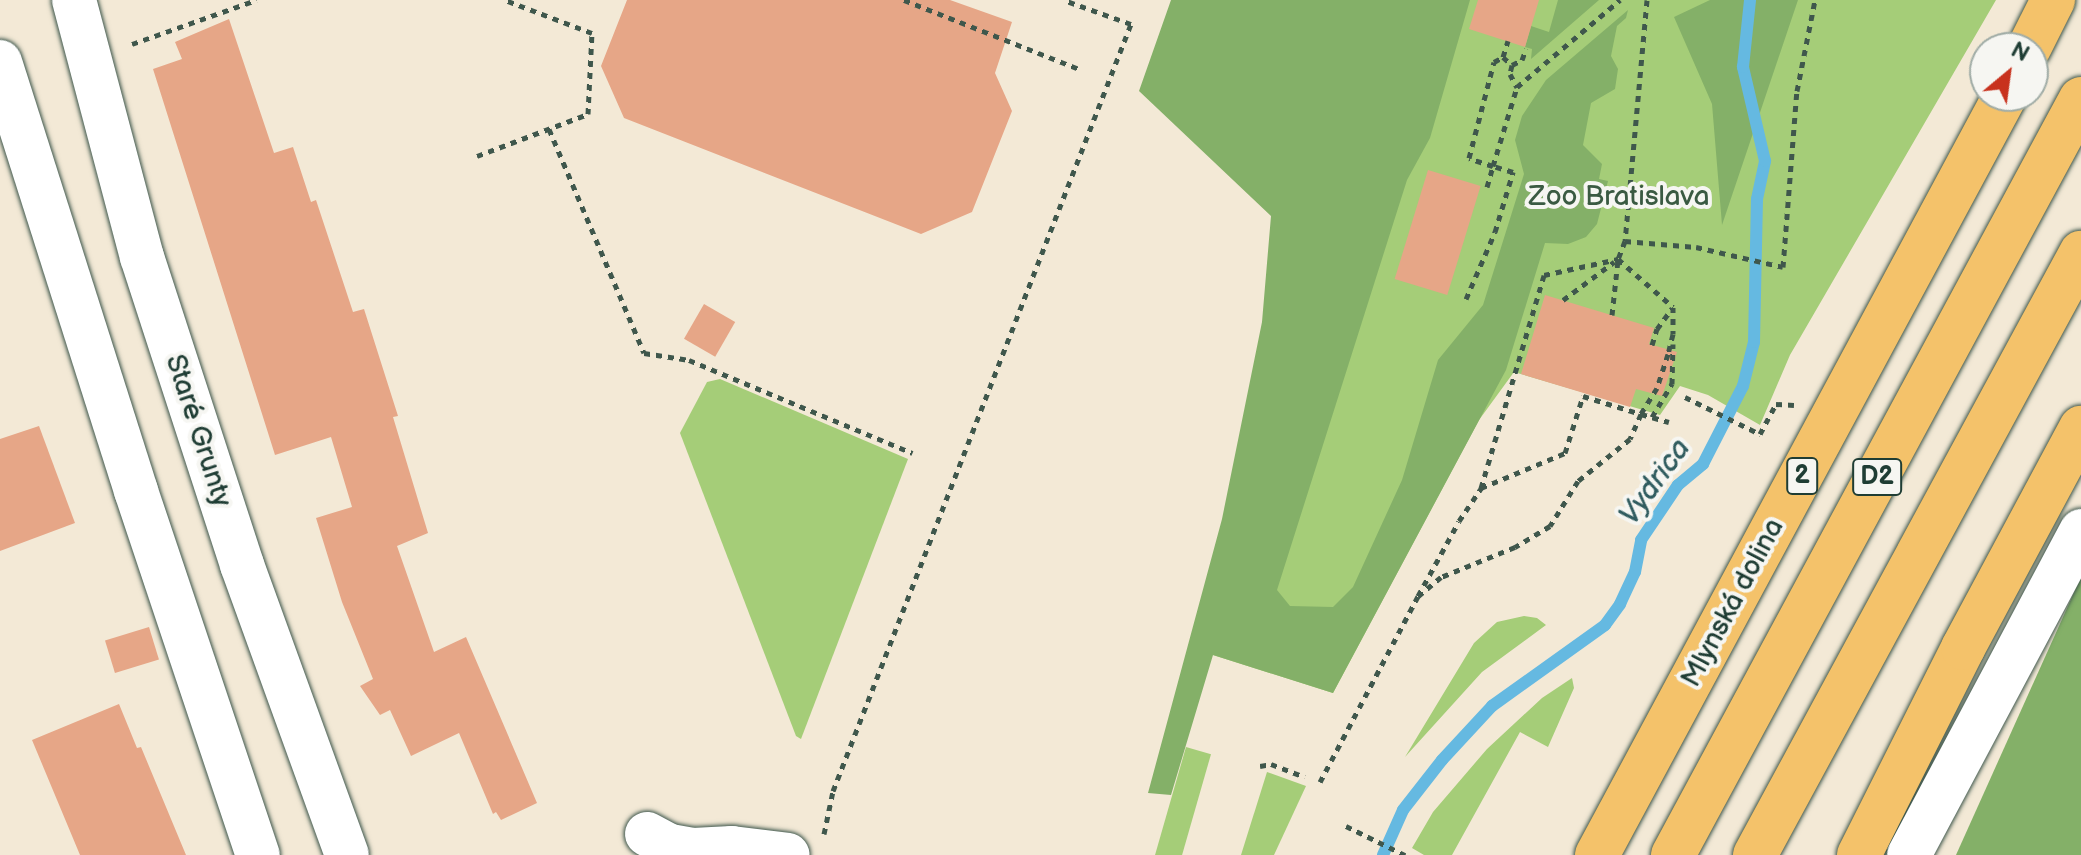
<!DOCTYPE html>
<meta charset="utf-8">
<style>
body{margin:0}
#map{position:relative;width:2081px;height:855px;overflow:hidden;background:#f3e9d6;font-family:"Balsamiq Sans",sans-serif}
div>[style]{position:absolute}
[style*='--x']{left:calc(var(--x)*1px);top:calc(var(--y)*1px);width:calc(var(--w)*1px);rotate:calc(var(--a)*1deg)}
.green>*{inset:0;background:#a5cd78;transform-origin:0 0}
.forest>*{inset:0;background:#84b068}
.stream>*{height:12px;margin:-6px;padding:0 6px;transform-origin:6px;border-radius:6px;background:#65b9e1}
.building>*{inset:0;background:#e6a687;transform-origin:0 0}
.path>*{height:5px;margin-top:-2.5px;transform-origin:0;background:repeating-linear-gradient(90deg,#3f574c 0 6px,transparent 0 12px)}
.roads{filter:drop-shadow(0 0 2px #3f574c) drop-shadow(0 0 2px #3f574c)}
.minor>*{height:44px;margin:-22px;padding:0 22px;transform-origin:22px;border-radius:22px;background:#fff}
.major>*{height:44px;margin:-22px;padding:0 22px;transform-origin:22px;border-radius:22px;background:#f4c26a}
.highway>*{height:44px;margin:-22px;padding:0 22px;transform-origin:22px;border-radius:22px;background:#f4c26a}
span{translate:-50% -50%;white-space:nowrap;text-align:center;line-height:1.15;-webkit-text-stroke:8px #f6f6f2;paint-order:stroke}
.shield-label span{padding:2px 6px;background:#f6f6f2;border:2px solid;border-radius:6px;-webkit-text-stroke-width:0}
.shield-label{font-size:26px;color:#1f3d34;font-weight:700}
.park-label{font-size:28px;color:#3a5a42}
.street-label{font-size:28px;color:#1f3d34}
.water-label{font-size:30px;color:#305c5f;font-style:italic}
.north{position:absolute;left:1969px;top:32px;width:80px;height:80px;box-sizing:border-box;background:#f6f6f2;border:2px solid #a0aca6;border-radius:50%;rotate:29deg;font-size:22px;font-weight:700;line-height:32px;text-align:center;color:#1f3d34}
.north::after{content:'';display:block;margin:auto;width:28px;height:36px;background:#c8321e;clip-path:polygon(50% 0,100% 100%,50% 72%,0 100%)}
</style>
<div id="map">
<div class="green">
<div style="clip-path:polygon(1415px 0,1996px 0,1790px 355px,1760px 425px,1708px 395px,1680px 386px,1660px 415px,1514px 372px,1479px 420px,1333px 693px,1213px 655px)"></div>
<div style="clip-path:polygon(720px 379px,908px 459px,801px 739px,796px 736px,680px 433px,707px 382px)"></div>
<div style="clip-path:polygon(1524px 616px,1537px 618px,1546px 625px,1482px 672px,1405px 757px,1474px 643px,1497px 622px)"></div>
<div style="clip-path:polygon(1572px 678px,1574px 688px,1548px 747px,1520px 732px,1452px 855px,1424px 855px,1412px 848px,1433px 812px,1487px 749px,1542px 698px)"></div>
<div style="left:1186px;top:747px;width:26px;height:113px;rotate:16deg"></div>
<div style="clip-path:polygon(1267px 772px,1306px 786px,1274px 855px,1241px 855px)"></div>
</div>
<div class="forest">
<div style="clip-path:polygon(1171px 0,1470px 0,1430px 138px,1407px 180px,1277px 590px,1290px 606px,1333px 607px,1353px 587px,1402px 480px,1438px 360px,1483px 305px,1524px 174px,1515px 140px,1522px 116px,1546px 80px,1628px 10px,1626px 18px,1617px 26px,1611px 56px,1618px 69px,1615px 89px,1591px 103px,1583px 145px,1602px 164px,1599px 179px,1608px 181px,1597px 224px,1586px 237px,1568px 244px,1545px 243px,1506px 370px,1333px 693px,1213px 655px,1171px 795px,1148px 793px,1222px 519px,1262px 322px,1271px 216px,1139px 91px)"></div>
<div style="clip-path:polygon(1558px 0,1599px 0,1531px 59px,1532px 49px,1525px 47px,1531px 26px,1549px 32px)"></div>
<div style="clip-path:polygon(1710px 0,1798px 0,1722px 225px,1712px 104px,1674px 17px)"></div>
<div style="clip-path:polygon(2081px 577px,2081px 855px,1956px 855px)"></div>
</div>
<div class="stream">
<div style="--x:1383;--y:855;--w:49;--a:-66"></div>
<div style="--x:1403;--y:810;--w:63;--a:-52"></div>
<div style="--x:1442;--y:760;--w:74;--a:-47.2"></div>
<div style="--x:1492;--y:706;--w:139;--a:-35.6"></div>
<div style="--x:1605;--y:625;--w:26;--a:-54"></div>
<div style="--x:1620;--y:604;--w:35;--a:-65"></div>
<div style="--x:1635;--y:572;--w:33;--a:-79"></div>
<div style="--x:1641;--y:540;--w:66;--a:-56.1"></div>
<div style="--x:1678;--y:485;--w:33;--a:-40"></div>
<div style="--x:1703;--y:464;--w:88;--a:-62.9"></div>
<div style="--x:1743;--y:386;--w:45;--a:-76"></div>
<div style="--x:1754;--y:342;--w:143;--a:-88.8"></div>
<div style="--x:1757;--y:199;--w:39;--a:-78"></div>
<div style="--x:1765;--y:161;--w:97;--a:-103.2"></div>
<div style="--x:1743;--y:67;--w:67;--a:-84"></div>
</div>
<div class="building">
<div style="clip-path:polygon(627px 0,950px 0,1012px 22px,995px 73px,1012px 111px,972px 212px,921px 234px,624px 118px,601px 66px)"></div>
<div style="clip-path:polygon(1478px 0,1539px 0,1525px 47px,1469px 29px)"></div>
<div style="clip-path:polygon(229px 19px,274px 153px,293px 147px,311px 202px,316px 200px,353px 312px,364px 309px,398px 416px,393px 417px,428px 533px,397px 546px,434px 652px,466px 637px,537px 803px,501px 820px,496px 812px,493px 814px,459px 733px,411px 756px,390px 710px,380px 715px,360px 686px,373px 679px,342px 602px,316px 518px,352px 507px,331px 437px,275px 455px,153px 69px,182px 59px,175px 42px)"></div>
<div style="left:1428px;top:170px;width:55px;height:114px;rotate:17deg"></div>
<div style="clip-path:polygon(1545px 295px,1654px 328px,1649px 344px,1677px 352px,1662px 396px,1636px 389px,1630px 407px,1521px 374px)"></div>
<div style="left:704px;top:304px;width:36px;height:40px;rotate:30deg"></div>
<div style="clip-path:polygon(39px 426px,75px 523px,0 551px,0 439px)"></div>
<div style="left:149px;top:627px;width:34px;height:46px;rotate:73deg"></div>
<div style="clip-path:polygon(119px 704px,137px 748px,141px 747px,186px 855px,80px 855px,32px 740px)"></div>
</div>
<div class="path">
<div style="--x:904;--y:0;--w:191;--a:21.5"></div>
<div style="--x:1647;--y:0;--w:242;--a:95.2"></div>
<div style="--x:1625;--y:241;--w:19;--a:111"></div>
<div style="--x:1618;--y:259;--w:73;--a:41.1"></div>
<div style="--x:1673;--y:307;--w:27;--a:90"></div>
<div style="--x:1673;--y:334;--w:21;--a:104"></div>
<div style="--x:1668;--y:354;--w:36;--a:108"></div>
<div style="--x:1657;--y:388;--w:31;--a:122"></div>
<div style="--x:1641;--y:414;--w:29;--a:16"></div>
<div style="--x:132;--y:44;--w:132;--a:-19.5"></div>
<div style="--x:1503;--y:57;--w:12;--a:42"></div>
<div style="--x:1512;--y:65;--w:11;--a:-27"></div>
<div style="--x:1522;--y:60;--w:12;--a:-70"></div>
<div style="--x:1512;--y:65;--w:9;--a:103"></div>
<div style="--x:1510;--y:74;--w:15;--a:62"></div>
<div style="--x:549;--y:129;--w:243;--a:67"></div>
<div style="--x:644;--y:353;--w:46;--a:8.8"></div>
<div style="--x:689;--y:360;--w:242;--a:22.6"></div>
<div style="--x:477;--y:156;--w:119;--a:-20.7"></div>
<div style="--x:588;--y:114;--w:81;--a:-87.2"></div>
<div style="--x:592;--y:33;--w:93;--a:-159.2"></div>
<div style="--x:1487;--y:187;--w:22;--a:-74"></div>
<div style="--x:1493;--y:166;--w:25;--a:-162"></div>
<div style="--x:1469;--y:158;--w:99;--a:-75.4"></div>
<div style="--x:1494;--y:62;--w:10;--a:-29"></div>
<div style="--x:1503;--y:57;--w:17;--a:-73"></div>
<div style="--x:1625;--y:241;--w:71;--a:4.8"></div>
<div style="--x:1696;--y:247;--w:89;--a:12.9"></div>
<div style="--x:1783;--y:267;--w:177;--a:-85.5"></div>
<div style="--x:1797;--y:91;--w:93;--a:-78.8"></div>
<div style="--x:1466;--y:299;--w:73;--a:-66.6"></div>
<div style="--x:1495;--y:232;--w:63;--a:-73.3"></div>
<div style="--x:1513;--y:172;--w:21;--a:-163"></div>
<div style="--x:1493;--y:166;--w:83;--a:-73.1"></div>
<div style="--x:1517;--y:87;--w:135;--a:-40.2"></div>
<div style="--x:1563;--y:300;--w:64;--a:-36.7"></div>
<div style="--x:1612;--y:315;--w:55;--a:-83.8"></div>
<div style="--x:1652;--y:345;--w:17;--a:-73"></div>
<div style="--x:1657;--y:329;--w:26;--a:-54"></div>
<div style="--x:1685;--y:397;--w:84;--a:26.3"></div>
<div style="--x:1760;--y:434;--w:34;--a:-62"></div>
<div style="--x:1776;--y:404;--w:18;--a:3"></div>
<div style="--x:1652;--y:417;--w:39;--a:-59"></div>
<div style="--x:1672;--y:384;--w:40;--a:-88.6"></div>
<div style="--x:1481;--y:488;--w:222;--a:-73.5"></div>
<div style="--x:1544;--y:275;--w:76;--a:-12.2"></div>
<div style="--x:1260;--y:766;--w:11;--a:-10"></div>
<div style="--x:1271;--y:764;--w:36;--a:21"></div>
<div style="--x:1320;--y:782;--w:210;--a:-62.2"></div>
<div style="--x:1418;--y:596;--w:85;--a:-61.3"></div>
<div style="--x:1459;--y:521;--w:40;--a:-56"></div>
<div style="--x:1481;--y:488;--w:91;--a:-22.6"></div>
<div style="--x:1565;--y:453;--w:60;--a:-72.5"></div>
<div style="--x:1583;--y:396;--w:61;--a:17.2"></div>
<div style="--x:1641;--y:414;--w:27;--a:114"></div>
<div style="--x:1630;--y:439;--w:67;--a:141.1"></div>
<div style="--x:1578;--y:481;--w:53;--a:121.9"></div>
<div style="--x:1550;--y:526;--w:41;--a:149"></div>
<div style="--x:1515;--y:547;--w:80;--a:157.9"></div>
<div style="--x:1441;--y:577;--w:30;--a:140"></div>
<div style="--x:1346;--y:826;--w:66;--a:26.2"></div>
<div style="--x:824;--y:834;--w:44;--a:-78.2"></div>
<div style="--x:833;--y:791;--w:823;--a:-68.77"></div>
<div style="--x:1131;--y:24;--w:71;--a:-160.3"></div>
</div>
<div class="roads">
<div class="minor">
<div style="--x:74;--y:0;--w:266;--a:75.2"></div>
<div style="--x:142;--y:257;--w:324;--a:72"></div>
<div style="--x:242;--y:565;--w:308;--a:70.1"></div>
<div style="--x:0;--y:62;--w:450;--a:72.4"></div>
<div style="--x:136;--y:491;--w:384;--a:71.5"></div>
<div style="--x:647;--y:834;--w:26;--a:28"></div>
<div style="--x:670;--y:846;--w:23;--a:10"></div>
<div style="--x:693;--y:850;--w:39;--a:-3"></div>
<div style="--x:732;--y:848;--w:56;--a:7.1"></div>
<div style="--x:1909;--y:855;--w:367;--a:-62"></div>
</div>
<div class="major">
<div style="--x:2029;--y:48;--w:54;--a:-63.4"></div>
<div style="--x:1597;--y:855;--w:862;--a:-61.74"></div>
<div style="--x:1859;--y:855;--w:232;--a:-63.3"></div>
<div style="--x:1963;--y:648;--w:250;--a:-61.8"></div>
</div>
<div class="highway">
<div style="--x:1673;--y:855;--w:859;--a:-61.65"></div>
<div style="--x:1755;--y:855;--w:685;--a:-61.56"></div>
</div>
</div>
<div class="shield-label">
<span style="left:1802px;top:476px">2</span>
<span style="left:1877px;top:477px">D2</span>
</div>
<div class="park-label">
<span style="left:1619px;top:197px">Zoo Bratislava</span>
</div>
<div class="street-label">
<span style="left:198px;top:431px;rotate:72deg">Staré Grunty</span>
<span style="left:1733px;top:603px;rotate:-62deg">Mlynská dolina</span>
</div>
<div class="water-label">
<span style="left:1655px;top:482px;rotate:-54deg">Vydrica</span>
</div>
<div class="north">N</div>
</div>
